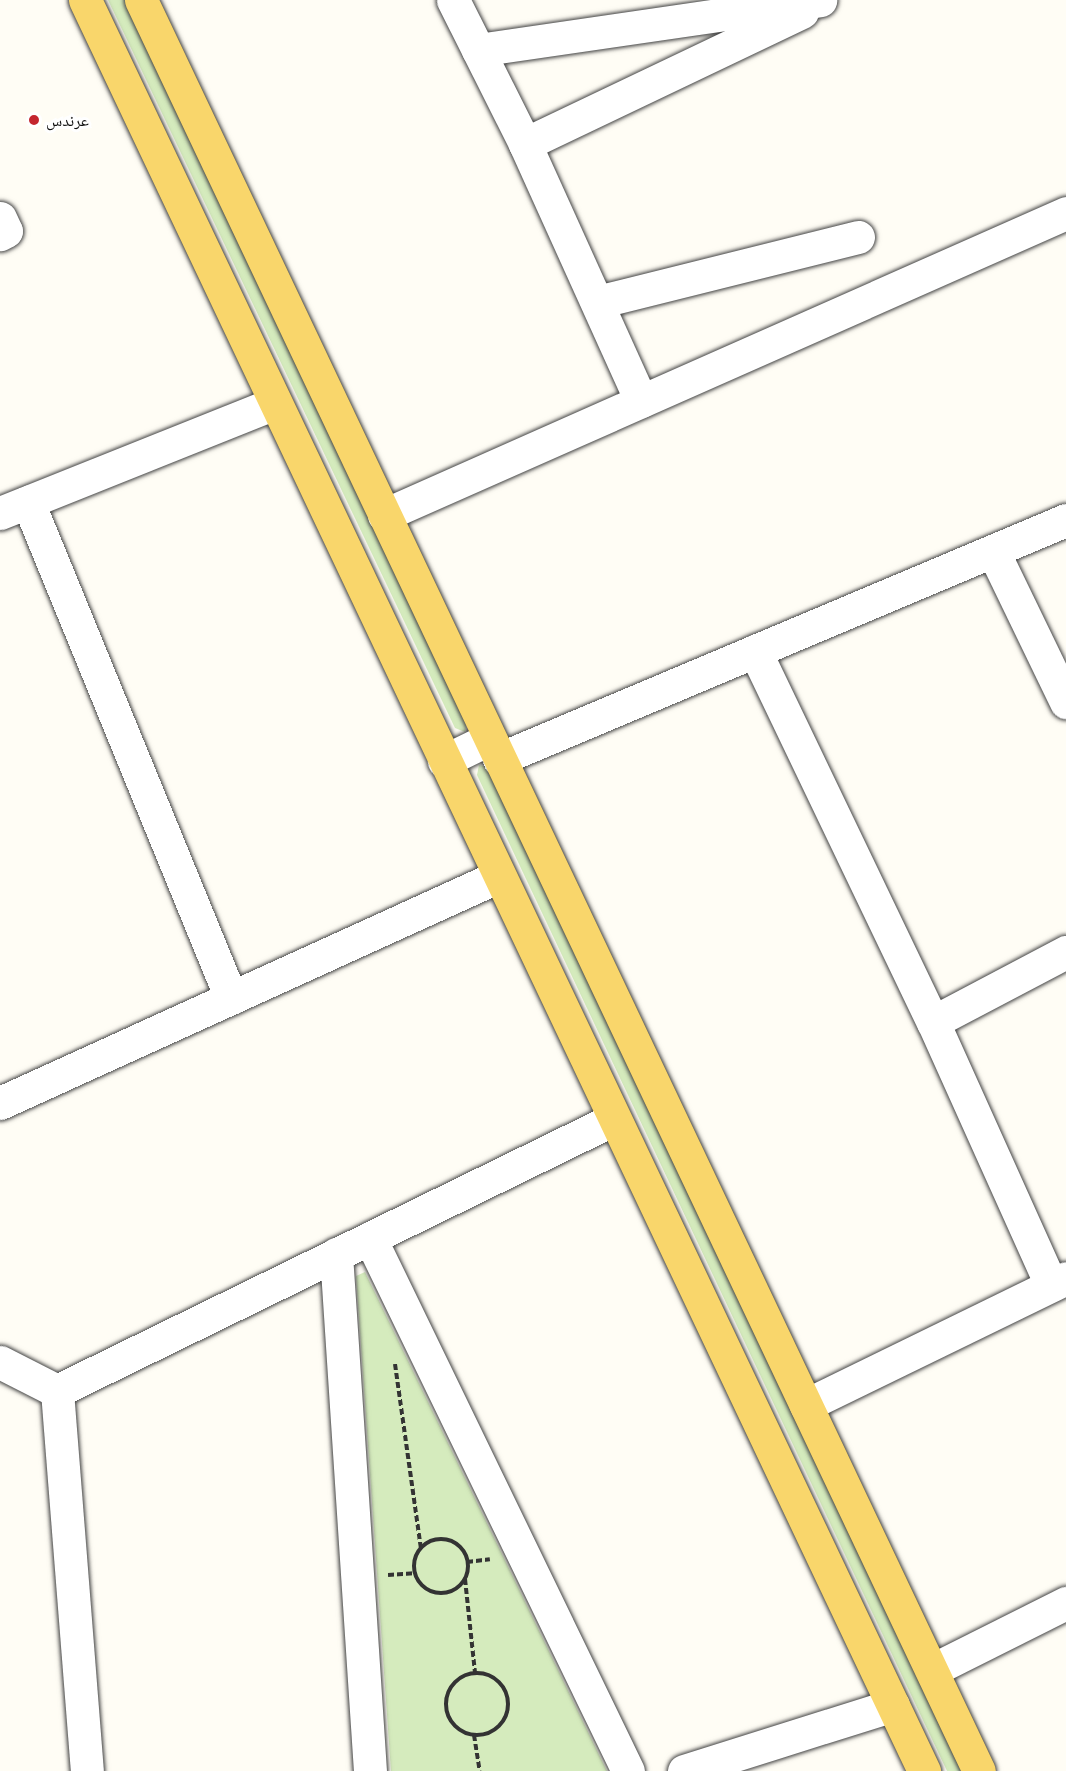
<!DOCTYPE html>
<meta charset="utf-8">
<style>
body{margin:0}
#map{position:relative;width:1066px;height:1771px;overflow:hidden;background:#fffdf5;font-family:"Source Serif 4","Noto Naskh Arabic",serif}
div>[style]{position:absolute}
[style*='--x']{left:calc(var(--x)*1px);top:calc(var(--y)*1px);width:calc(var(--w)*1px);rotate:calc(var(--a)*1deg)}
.green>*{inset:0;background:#d5ebbd}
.path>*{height:4px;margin-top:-2px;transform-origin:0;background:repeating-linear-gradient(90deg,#333 0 6px,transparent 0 9px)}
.path>.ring{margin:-2px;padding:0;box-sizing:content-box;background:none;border:4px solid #333;border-radius:50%}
.roads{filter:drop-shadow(0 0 2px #444) drop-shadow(0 0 2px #444)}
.minor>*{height:33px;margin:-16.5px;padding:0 16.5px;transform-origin:16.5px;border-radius:16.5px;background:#fff}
.major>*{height:33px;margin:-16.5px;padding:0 16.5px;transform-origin:16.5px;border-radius:16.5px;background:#f9d66b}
.dots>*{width:16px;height:16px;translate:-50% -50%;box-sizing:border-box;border:3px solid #fff;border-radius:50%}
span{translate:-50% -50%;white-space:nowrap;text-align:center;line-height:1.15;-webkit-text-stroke:6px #fff;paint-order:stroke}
.poi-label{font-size:16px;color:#111}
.left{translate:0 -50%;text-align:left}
</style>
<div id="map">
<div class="green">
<div style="clip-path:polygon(108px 0,125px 0,467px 722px,465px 732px,455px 728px)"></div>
<div style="clip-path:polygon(479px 765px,488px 767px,964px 1771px,947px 1771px,477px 775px)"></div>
<div style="clip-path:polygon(365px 1272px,504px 1558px,607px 1771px,391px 1771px,356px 1276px)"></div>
</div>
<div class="path">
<div style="--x:395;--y:1364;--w:186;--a:82"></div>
<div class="ring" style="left:414px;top:1539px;width:50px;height:50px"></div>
<div style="--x:467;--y:1562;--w:23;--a:-7"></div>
<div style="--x:388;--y:1575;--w:26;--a:-4"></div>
<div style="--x:465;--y:1579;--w:95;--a:83.9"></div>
<div class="ring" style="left:446px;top:1673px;width:58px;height:58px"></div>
<div style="--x:474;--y:1735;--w:36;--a:81"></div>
</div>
<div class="roads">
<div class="minor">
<div style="--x:453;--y:0;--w:161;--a:63.4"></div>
<div style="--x:525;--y:144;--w:282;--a:65.7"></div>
<div style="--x:478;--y:50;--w:346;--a:-8.3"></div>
<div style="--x:525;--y:144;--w:307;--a:-25.5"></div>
<div style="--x:0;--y:218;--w:14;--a:65"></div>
<div style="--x:6;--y:231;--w:7;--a:153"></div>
<div style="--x:597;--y:302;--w:269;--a:-14"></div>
<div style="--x:28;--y:502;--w:536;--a:67.74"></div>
<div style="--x:0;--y:513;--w:296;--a:-21.8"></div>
<div style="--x:384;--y:515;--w:746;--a:-23.88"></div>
<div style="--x:993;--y:551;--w:168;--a:64.2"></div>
<div style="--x:755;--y:651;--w:411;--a:64.4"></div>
<div style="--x:933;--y:1022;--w:288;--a:65.8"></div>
<div style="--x:499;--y:759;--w:615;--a:-22.86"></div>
<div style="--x:444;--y:761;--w:50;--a:-26.1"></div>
<div style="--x:933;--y:1022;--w:150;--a:-27.8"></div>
<div style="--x:0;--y:1103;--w:548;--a:-24.46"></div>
<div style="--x:370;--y:1238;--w:592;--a:64.17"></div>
<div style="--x:336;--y:1254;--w:518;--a:86.24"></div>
<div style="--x:0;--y:1362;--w:64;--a:27"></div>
<div style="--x:57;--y:1391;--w:381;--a:85.5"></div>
<div style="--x:57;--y:1391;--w:620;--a:-26.03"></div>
<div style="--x:806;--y:1405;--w:289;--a:-26"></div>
<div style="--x:932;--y:1670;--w:150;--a:-26.6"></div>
<div style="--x:684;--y:1771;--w:219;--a:-17.5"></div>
</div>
<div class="major">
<div style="--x:85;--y:0;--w:1960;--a:64.65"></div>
<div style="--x:141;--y:0;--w:1959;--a:64.68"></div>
</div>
</div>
<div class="dots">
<div style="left:34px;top:120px;background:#c4262e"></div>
</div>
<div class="poi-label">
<span class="left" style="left:46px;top:120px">عرندس</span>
</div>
</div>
